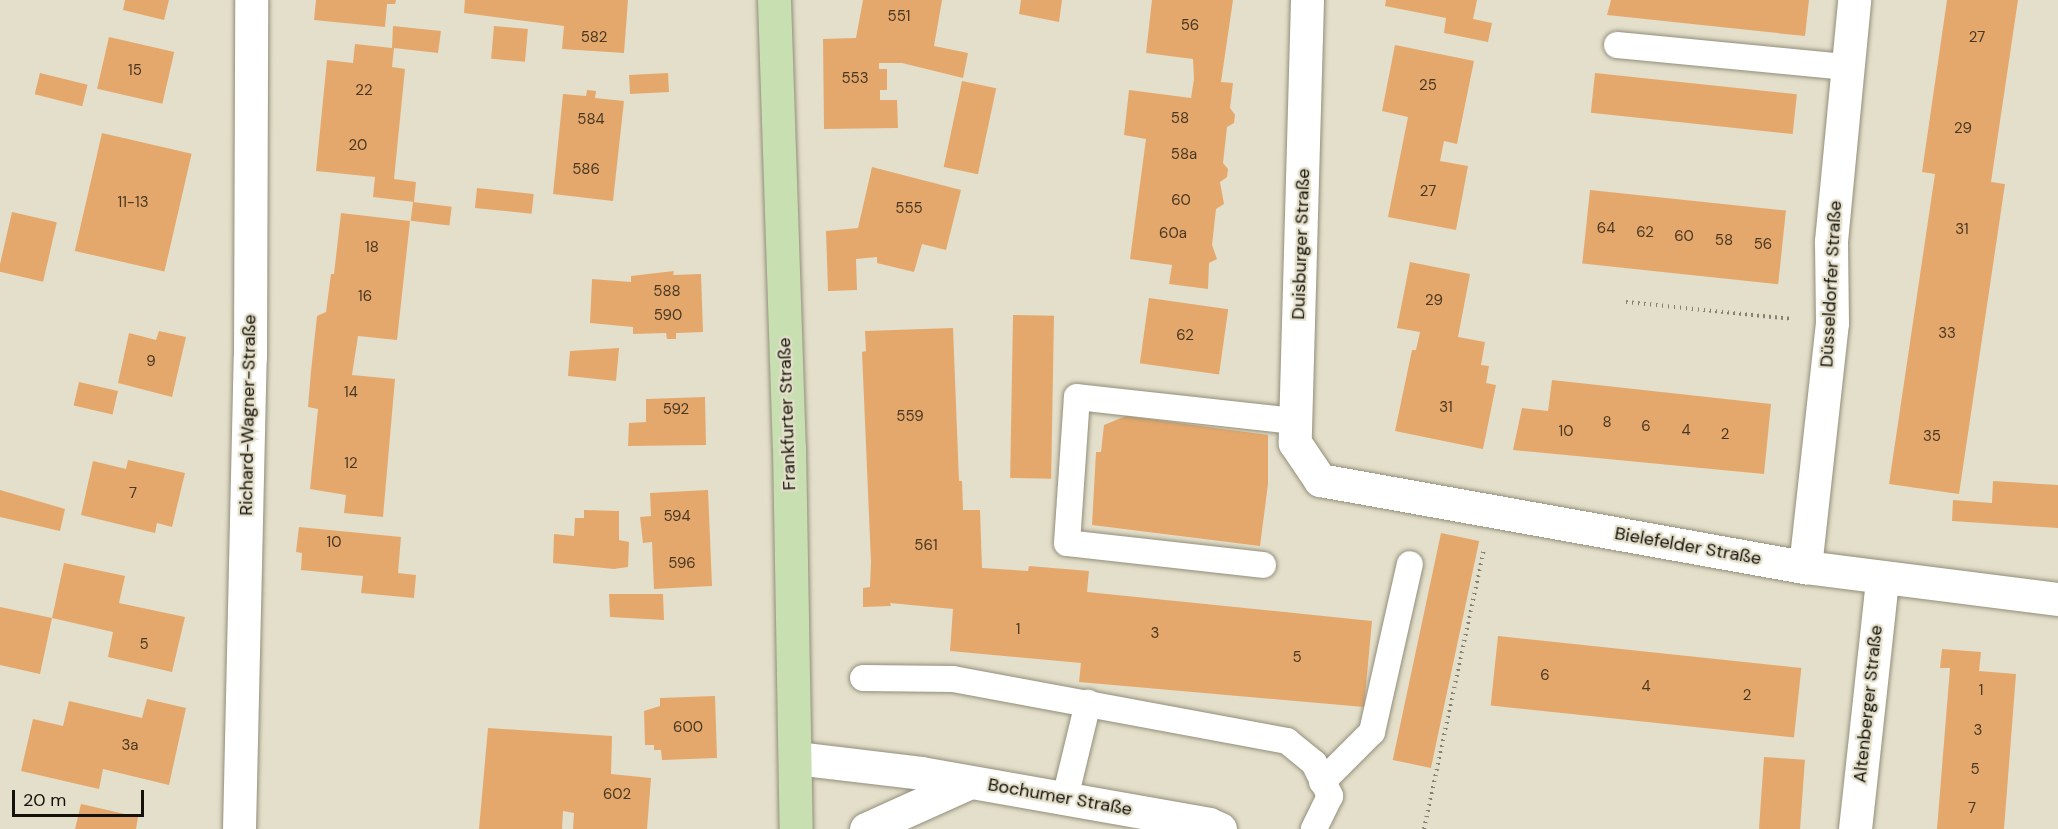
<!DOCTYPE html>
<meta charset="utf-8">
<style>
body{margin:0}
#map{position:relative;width:2058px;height:829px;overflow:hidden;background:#e4dfca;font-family:"DM Sans",sans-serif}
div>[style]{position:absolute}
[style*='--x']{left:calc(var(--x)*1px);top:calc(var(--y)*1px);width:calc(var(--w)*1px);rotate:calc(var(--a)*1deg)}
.building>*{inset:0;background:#e5a86c;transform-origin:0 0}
.path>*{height:4px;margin-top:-2px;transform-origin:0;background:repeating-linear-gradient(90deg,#848172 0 1.5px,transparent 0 6px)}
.roads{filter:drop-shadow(0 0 2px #928e7a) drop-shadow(0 0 2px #928e7a)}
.service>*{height:26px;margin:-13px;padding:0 13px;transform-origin:13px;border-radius:13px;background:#fff}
.minor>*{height:33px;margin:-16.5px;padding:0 16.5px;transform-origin:16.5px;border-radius:16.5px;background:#fff}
.primary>*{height:33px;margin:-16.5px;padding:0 16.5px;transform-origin:16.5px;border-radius:16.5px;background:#c8dfb2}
span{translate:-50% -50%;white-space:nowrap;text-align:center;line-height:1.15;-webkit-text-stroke:4.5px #e4dfca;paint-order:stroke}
.number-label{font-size:15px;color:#483722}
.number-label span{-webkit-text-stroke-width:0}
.street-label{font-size:18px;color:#13110a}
.scale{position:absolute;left:12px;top:790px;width:132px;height:27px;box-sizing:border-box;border:3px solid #13110a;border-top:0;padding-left:8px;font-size:18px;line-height:21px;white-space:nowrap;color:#13110a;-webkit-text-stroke:4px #e4dfca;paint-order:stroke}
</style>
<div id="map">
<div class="building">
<div style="clip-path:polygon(125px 0,169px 0,164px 20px,123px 10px)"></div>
<div style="clip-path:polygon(316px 0,396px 0,395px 4px,387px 4px,385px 27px,314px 20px)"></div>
<div style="clip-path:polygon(465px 0,628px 0,624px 53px,562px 49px,564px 26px,464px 13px)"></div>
<div style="clip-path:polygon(863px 0,942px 0,934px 46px,968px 53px,963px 78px,902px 63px,879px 63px,879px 69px,887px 69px,887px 90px,880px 90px,880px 100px,897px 100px,898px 128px,824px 129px,823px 39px,856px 38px)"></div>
<div style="clip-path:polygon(1021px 0,1062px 0,1059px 22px,1019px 14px)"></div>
<div style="clip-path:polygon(1152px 0,1233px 0,1221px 82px,1233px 83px,1230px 108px,1235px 115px,1234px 123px,1227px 127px,1223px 163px,1228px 169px,1227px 177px,1220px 182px,1224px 204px,1216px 209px,1212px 245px,1217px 259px,1209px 263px,1208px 289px,1169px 284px,1172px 265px,1130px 259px,1146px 139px,1124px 135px,1129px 90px,1191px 98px,1194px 79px,1193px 59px,1146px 53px)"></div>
<div style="clip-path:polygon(1386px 0,1477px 0,1473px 19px,1492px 23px,1488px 42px,1444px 33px,1446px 18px,1385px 6px)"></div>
<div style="clip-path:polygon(1611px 0,1809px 0,1805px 36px,1607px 15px)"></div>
<div style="clip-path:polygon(1947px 0,2018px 0,1991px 182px,2005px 184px,1959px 494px,1889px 484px,1935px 174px,1922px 172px)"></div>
<div style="clip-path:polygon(393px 26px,441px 31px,438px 53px,394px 48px,392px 67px,405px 69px,394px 179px,416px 182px,414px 202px,373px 197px,375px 177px,316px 171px,327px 60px,353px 63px,355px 44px,392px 48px)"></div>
<div style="left:494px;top:26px;width:34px;height:33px;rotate:5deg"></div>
<div style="left:109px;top:37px;width:67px;height:53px;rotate:13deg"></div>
<div style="clip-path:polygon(1395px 45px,1474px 61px,1457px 144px,1444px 141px,1440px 161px,1468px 166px,1456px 230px,1388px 217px,1408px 117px,1382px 111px)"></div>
<div style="left:40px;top:73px;width:49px;height:22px;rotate:14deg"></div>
<div style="left:668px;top:73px;width:19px;height:39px;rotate:87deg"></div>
<div style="left:1595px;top:73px;width:203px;height:40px;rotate:6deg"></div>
<div style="left:962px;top:81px;width:35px;height:88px;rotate:12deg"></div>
<div style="clip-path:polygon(587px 90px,596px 91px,595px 98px,624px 101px,613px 201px,553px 194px,563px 94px,586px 96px)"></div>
<div style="left:102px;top:133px;width:92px;height:121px;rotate:13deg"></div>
<div style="clip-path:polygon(872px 167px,961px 190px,946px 250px,922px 244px,914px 272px,877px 263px,877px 257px,856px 259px,857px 290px,828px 291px,826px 231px,858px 228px)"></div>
<div style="left:477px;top:188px;width:57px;height:20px;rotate:6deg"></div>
<div style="left:1590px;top:190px;width:197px;height:74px;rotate:6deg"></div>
<div style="left:413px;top:202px;width:39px;height:19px;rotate:7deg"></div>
<div style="left:12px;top:212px;width:46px;height:61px;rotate:13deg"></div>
<div style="clip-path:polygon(341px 213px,410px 221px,397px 340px,358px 336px,352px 375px,395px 379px,383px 517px,344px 513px,346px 495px,310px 489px,318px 409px,308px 407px,311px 371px,317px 316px,326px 312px,331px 274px,334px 274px)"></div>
<div style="clip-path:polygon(1410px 262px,1470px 274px,1458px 337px,1485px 342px,1481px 365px,1489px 366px,1486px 383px,1496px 385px,1483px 449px,1395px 431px,1412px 350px,1416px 350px,1420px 332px,1397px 328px)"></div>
<div style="clip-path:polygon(674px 271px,673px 275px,701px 274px,703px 332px,676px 333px,676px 339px,667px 339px,666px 333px,633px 334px,633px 327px,590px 323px,592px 279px,631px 282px,631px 276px)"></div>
<div style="left:1149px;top:298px;width:80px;height:66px;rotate:8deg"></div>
<div style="left:1013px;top:315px;width:41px;height:163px;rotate:1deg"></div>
<div style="clip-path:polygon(953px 328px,959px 481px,962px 481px,963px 510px,980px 510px,982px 568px,1028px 571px,1029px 566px,1089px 571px,1087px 592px,1372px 621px,1364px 707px,1079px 682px,1081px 663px,950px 651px,953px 609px,890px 603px,891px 606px,863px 607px,863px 588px,870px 587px,871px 562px,862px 352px,866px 351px,865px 331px)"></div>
<div style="clip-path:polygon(159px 331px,186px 337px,172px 397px,118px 383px,129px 333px,156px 340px)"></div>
<div style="clip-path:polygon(619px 348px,616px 381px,568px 376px,570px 351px)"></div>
<div style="clip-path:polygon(1552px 380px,1771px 404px,1764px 474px,1513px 450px,1522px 408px,1548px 411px)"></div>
<div style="left:79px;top:382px;width:40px;height:24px;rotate:13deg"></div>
<div style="clip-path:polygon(705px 397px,706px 445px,628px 446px,629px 423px,646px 422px,646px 399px)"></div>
<div style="clip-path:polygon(1126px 416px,1268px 435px,1268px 484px,1260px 546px,1092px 525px,1096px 452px,1101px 452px,1104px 425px)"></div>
<div style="clip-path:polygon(128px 460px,185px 473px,172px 527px,157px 523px,155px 533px,81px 515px,93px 461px,126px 469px)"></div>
<div style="clip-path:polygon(1993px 481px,2058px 485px,2058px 528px,1952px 521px,1953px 500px,1992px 503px)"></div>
<div style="clip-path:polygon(0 490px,65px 509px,60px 531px,0 517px)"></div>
<div style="clip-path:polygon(708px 490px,712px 586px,654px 589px,652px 542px,643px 543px,640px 517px,651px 516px,650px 493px)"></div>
<div style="clip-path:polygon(584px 510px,619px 511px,619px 540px,629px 542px,628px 567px,614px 569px,553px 563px,554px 534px,574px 536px,575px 518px,584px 518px)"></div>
<div style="clip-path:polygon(299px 527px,401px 537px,398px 573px,416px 575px,414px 598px,361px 593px,363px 576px,301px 570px,302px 553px,296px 552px)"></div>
<div style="left:1441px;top:533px;width:39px;height:232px;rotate:12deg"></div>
<div style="clip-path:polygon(64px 563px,125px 576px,119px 603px,185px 617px,172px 672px,108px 657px,113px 632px,52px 618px)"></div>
<div style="clip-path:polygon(609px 594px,663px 594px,664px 620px,610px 617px)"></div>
<div style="clip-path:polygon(0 607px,52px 618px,40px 674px,0 665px)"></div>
<div style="left:1498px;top:636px;width:305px;height:70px;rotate:6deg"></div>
<div style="clip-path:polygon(1942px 649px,1981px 652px,1979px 671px,2016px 674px,2004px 829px,1937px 829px,1950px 668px,1940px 668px)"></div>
<div style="clip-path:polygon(715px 696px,717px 758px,662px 760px,661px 750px,654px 750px,654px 745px,645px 745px,644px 711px,660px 706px,660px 698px)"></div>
<div style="clip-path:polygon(147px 699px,186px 708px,169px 785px,103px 769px,99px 789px,21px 771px,33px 719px,63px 726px,69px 701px,142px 718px)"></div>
<div style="clip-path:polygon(488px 728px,612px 736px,611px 774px,651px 778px,647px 829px,573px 829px,574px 813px,563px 811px,562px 829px,479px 829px)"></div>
<div style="left:1764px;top:757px;width:41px;height:72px;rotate:4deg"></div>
<div style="clip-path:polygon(81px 804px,138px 817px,136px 829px,75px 829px)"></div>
</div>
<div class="path">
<div style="--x:1626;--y:302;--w:167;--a:5.8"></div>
<div style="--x:1424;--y:829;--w:285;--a:-77.9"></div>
</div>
<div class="roads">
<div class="service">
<div style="--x:1617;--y:45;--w:231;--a:5.5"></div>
<div style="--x:1263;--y:565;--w:197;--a:-173.6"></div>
<div style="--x:1067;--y:543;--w:146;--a:-86.1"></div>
<div style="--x:1077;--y:397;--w:219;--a:6.3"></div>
<div style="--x:863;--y:678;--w:90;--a:0.6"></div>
<div style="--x:953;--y:679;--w:340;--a:10.5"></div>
<div style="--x:1287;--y:741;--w:35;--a:39"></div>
<div style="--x:1314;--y:763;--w:37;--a:64"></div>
<div style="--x:1330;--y:796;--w:37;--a:116"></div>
<div style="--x:1322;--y:782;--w:71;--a:-45"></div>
<div style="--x:1372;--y:732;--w:172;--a:-77.3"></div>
<div style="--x:1065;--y:798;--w:98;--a:-76.4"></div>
</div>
<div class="minor">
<div style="--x:1307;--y:0;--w:443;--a:91.6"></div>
<div style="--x:1295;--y:443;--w:45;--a:56"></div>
<div style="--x:1320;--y:480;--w:493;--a:10.2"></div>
<div style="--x:1805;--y:567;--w:255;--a:7.2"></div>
<div style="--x:1805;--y:567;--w:245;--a:-83.7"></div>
<div style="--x:1832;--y:323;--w:82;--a:-90.7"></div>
<div style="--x:1831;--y:241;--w:242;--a:-84.5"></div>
<div style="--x:796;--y:758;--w:126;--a:6.8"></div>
<div style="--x:921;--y:773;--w:292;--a:10"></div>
<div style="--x:1209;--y:824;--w:12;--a:24"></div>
<div style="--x:239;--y:829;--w:472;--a:-88.7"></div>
<div style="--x:250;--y:357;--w:357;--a:-89.8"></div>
<div style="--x:866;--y:829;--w:114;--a:-24.3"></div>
<div style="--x:1855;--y:829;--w:251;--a:-83.8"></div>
</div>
<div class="primary">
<div style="--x:774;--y:0;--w:447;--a:88.1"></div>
<div style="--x:789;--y:447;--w:382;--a:89"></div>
</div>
</div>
<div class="number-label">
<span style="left:899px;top:17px">551</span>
<span style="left:1190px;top:26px">56</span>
<span style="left:594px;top:38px">582</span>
<span style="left:1977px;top:38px">27</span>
<span style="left:135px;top:71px">15</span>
<span style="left:855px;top:79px">553</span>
<span style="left:1428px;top:86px">25</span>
<span style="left:364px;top:91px">22</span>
<span style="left:1180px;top:119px">58</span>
<span style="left:591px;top:120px">584</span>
<span style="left:1963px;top:129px">29</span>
<span style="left:358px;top:146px">20</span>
<span style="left:1184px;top:155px">58a</span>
<span style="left:586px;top:170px">586</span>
<span style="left:1428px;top:192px">27</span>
<span style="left:1181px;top:201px">60</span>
<span style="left:133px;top:203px">11-13</span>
<span style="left:909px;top:209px">555</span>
<span style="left:1606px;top:229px">64</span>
<span style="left:1962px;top:230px">31</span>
<span style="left:1645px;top:233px">62</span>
<span style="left:1173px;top:234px">60a</span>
<span style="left:1684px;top:237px">60</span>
<span style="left:1724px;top:241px">58</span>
<span style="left:1763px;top:245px">56</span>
<span style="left:372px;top:248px">18</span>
<span style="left:667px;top:292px">588</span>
<span style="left:365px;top:297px">16</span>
<span style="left:1434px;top:301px">29</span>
<span style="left:668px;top:316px">590</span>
<span style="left:1947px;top:334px">33</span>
<span style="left:1185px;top:336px">62</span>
<span style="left:151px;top:362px">9</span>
<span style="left:351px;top:393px">14</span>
<span style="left:1446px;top:408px">31</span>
<span style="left:676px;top:410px">592</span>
<span style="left:910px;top:417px">559</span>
<span style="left:1607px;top:423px">8</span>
<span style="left:1646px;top:427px">6</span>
<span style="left:1686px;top:431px">4</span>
<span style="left:1566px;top:432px">10</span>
<span style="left:1725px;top:435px">2</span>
<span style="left:1932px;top:437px">35</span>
<span style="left:351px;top:464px">12</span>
<span style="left:133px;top:494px">7</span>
<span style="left:677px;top:517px">594</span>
<span style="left:334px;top:543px">10</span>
<span style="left:926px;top:546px">561</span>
<span style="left:682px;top:564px">596</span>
<span style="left:1018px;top:630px">1</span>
<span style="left:1155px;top:634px">3</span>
<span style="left:144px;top:645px">5</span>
<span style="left:1297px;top:658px">5</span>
<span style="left:1545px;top:676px">6</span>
<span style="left:1646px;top:687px">4</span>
<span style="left:1981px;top:691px">1</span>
<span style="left:1747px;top:696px">2</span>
<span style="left:688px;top:728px">600</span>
<span style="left:1978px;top:731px">3</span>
<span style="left:130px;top:746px">3a</span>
<span style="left:1975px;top:770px">5</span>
<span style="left:617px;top:795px">602</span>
<span style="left:1972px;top:809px">7</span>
</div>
<div class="street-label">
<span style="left:1301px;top:244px;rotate:-88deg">Duisburger Straße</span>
<span style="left:1831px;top:284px;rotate:-87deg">Düsseldorfer Straße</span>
<span style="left:787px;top:414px;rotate:-92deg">Frankfurter Straße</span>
<span style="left:248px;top:415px;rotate:-89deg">Richard-Wagner-Straße</span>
<span style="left:1688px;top:546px;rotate:10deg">Bielefelder Straße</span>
<span style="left:1868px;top:704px;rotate:-84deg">Altenberger Straße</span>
<span style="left:1060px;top:797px;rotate:10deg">Bochumer Straße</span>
</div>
<div class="scale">20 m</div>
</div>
